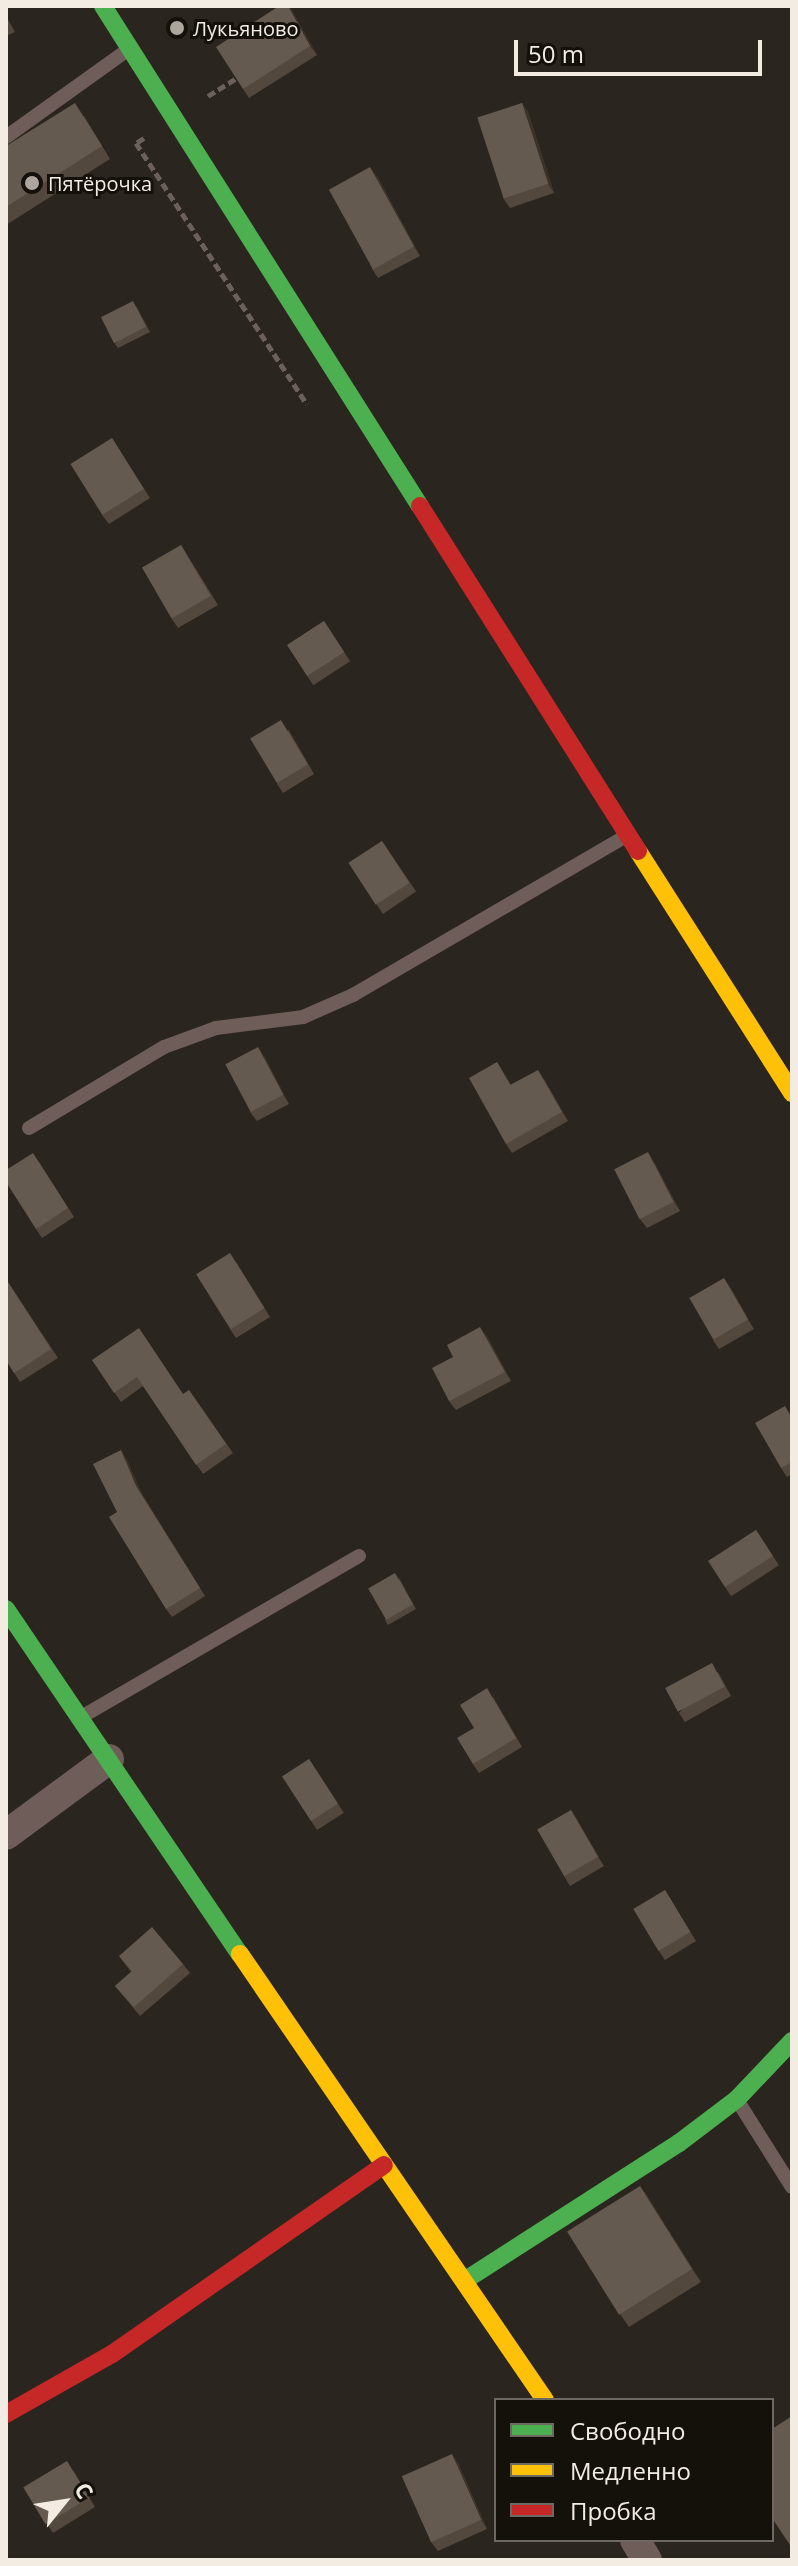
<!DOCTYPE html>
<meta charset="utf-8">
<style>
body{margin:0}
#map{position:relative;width:798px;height:2566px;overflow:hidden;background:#2a251e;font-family:"Open Sans",sans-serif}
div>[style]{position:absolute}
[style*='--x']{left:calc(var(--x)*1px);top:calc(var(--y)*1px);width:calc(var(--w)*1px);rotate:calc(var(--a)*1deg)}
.path>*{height:5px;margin-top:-2.5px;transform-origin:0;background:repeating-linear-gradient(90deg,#6b605a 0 8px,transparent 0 12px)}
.lane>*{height:14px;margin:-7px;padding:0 7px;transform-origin:7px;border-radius:7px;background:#6e5d59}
.street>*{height:30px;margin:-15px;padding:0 15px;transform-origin:15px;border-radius:15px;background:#6e5d59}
.fast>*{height:18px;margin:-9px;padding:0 9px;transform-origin:9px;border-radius:9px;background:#4caf50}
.slow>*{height:18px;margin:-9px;padding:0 9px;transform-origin:9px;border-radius:9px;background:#ffc107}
.jam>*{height:18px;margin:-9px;padding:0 9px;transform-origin:9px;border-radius:9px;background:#c62828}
.wall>*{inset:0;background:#53483e;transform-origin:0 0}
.shaded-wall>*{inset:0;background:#3b332a}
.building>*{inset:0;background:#645a50;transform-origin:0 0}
.dots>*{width:22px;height:22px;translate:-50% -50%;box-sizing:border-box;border:4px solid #14100a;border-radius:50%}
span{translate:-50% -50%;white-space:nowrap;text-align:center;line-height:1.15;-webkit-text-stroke:6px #14100a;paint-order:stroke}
.poi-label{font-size:20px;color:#f3ece3}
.left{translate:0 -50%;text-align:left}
.frame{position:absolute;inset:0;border:8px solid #f3ece3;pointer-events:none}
.legend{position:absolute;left:494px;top:2398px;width:280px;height:144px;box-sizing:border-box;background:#14100a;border:2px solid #6d6861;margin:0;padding:10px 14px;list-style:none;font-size:24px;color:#f3ece3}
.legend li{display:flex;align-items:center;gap:16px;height:40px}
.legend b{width:40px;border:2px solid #6d6861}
.north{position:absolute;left:24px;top:2462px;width:80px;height:80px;-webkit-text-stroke:6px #14100a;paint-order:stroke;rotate:60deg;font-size:22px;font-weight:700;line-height:32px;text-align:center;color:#f3ece3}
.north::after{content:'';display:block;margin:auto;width:28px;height:36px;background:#f3ece3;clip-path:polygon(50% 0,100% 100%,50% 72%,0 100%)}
.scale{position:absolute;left:514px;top:40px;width:248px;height:36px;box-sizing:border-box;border:4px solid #f3ece3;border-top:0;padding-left:10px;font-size:24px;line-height:28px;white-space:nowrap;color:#f3ece3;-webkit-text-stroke:6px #14100a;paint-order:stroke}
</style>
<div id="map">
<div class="path">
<div style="--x:208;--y:96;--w:34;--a:-32"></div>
<div style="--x:144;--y:138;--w:9;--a:148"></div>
<div style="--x:136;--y:143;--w:312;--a:56.8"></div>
</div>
<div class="lane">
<div style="--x:6;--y:137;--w:148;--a:-35.6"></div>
<div style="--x:29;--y:1128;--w:157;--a:-31"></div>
<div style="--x:164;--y:1047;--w:55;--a:-20.1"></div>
<div style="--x:216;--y:1028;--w:88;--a:-7.2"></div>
<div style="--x:303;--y:1017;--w:55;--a:-23.7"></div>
<div style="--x:353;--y:995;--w:316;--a:-30.2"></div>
<div style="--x:83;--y:1716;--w:319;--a:-30.1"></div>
<div style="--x:739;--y:2103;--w:99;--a:57.8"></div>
</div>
<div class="street">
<div style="--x:6;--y:1835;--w:128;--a:-36.4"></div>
<div style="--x:635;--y:2540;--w:23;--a:59"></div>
</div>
<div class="fast">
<div style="--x:103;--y:6;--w:592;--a:57.63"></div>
<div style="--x:6;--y:1609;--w:417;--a:55.9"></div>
<div style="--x:467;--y:2279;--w:252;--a:-32.7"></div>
<div style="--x:679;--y:2143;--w:73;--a:-37.2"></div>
<div style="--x:737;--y:2099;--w:80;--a:-46.5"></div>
</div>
<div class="slow">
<div style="--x:638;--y:851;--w:287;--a:57.5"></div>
<div style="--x:240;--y:1954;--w:540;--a:55.63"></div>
</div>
<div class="jam">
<div style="--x:420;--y:506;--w:408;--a:57.7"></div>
<div style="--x:6;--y:2414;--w:122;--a:-29.5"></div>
<div style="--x:112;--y:2354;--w:331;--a:-34.8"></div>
</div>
<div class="wall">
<div style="clip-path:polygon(279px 6px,289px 6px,317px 55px,249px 98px,243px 89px)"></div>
<div style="clip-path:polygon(6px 16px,15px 32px,6px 36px)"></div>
<div style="clip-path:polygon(522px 103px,528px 112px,554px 193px,510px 208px,503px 198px)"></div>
<div style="clip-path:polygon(84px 116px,110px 159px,6px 225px,6px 146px)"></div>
<div style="clip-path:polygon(377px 176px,420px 256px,378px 278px,372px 269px)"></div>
<div style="clip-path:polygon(136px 306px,150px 332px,118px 348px,115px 344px)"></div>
<div style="clip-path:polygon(112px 438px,150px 498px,109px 524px,102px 515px)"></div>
<div style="clip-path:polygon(181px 545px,218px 605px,178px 628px,172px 619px)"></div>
<div style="left:324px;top:621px;width:48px;height:44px;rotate:57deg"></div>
<div style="clip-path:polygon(288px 729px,314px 774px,283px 793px,277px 784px)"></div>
<div style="left:382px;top:841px;width:61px;height:40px;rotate:56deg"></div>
<div style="clip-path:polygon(264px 1056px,289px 1104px,257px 1121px,250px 1112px)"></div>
<div style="clip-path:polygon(497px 1062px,511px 1085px,544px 1079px,568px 1121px,512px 1153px,506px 1144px)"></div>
<div style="clip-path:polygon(39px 1162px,74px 1217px,42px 1238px,36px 1229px)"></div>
<div style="clip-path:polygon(654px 1162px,680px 1211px,647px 1228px,640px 1219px)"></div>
<div style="clip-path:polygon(236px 1262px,270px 1317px,236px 1338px,230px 1329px)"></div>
<div style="clip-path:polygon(6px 1279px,58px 1358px,20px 1382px,6px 1360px)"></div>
<div style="clip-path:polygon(730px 1287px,754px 1329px,719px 1349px,713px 1340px)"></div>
<div style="clip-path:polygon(487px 1336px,511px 1381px,456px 1410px,449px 1401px,453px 1357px)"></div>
<div style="clip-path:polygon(92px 1360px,184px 1394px,189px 1390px,233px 1453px,203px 1474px,143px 1386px,121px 1402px)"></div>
<div style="clip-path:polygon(792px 1416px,792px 1474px,787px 1477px,781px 1468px)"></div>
<div style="clip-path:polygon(126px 1458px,142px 1494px,205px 1596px,172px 1617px,166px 1609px,117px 1512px)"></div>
<div style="left:756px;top:1530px;width:42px;height:57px;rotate:57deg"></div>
<div style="clip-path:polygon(399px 1578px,416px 1609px,388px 1625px,385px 1620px)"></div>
<div style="clip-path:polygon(718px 1672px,731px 1696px,685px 1722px,679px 1713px)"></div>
<div style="clip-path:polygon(493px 1697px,522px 1747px,479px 1773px,473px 1764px,474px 1728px)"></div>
<div style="left:309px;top:1759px;width:64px;height:32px;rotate:57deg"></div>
<div style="clip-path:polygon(571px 1810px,604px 1866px,570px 1886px,564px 1876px)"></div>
<div style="clip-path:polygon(665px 1890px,696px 1941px,665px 1960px,659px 1951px)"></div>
<div style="clip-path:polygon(119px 1956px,183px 1964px,190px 1973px,140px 2016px,115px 1986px,131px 1972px)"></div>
<div style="clip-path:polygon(640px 2186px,701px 2282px,629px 2327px,620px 2314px)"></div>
<div style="clip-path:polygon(458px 2463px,487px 2529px,438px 2551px,431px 2542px)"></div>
<div style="clip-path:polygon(73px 2470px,95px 2507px,53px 2533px,47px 2524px)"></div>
</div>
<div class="shaded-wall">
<div style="clip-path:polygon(288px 6px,292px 10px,317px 55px,310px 46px)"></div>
<div style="clip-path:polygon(522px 103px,528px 112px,554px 193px,548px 184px)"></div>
<div style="clip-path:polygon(370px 167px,377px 176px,420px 256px,414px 247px)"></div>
<div style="clip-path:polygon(258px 1047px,264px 1056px,289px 1104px,283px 1095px)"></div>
<div style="clip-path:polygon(538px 1070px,544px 1079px,568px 1121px,562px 1112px)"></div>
<div style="clip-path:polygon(648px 1152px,654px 1162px,680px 1211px,674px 1202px)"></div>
<div style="clip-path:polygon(724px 1278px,730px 1287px,754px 1329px,748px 1320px)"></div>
<div style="clip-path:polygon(480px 1327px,487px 1336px,511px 1381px,505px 1372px)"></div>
<div style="clip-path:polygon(121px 1450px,126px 1458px,142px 1494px,205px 1596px,136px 1486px)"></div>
<div style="clip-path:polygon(571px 1810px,577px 1819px,604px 1866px,598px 1857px)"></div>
<div style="clip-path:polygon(640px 2186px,649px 2198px,701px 2282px,692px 2269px)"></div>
<div style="clip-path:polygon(452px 2454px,458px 2463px,487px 2529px,481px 2520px)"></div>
</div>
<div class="building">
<div style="clip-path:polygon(279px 6px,288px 6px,310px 46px,243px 89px,216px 47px)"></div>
<div style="clip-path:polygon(75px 103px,102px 146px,6px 207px,6px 146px)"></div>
<div style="left:522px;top:103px;width:85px;height:47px;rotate:72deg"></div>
<div style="left:370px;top:167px;width:91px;height:47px;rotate:61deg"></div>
<div style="left:133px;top:301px;width:29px;height:36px;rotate:63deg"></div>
<div style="left:112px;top:438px;width:60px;height:49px;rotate:58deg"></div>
<div style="left:181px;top:545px;width:59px;height:45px;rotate:60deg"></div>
<div style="left:324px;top:621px;width:37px;height:44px;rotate:57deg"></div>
<div style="left:281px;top:720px;width:52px;height:36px;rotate:59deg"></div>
<div style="left:382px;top:841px;width:50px;height:40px;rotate:57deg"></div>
<div style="left:258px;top:1047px;width:54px;height:37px;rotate:62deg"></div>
<div style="clip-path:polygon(497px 1062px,510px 1085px,538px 1070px,562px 1112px,506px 1144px,469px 1078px)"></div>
<div style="left:648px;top:1152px;width:56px;height:38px;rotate:63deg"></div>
<div style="clip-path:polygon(33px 1153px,68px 1208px,36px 1229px,6px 1182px,6px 1170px)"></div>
<div style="left:230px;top:1253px;width:65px;height:40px;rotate:58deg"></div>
<div style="left:724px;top:1278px;width:48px;height:40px;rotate:60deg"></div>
<div style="clip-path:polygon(6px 1279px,51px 1349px,14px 1373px,6px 1360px)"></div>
<div style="clip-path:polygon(480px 1327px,505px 1372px,449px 1401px,432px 1368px,453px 1357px,447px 1345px)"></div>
<div style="clip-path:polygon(139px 1328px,183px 1394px,189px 1390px,226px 1444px,196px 1465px,137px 1377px,114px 1393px,92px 1360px)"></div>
<div style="clip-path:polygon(785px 1406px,792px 1418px,792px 1462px,781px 1468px,755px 1423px)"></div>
<div style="clip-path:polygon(121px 1450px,136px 1486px,200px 1588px,166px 1609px,109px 1517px,117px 1512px,93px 1464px)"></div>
<div style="left:756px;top:1530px;width:31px;height:57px;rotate:57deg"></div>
<div style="left:395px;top:1573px;width:36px;height:31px;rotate:60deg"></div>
<div style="left:712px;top:1663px;width:27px;height:53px;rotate:62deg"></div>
<div style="clip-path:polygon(487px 1688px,516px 1738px,473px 1764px,457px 1738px,474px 1728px,460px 1705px)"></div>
<div style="left:309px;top:1759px;width:53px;height:32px;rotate:57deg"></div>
<div style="left:571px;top:1810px;width:54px;height:39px;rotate:60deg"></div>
<div style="left:665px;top:1890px;width:49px;height:37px;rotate:59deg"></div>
<div style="clip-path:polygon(152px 1927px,183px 1964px,134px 2007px,115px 1986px,132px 1971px,119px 1956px)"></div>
<div style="left:640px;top:2186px;width:98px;height:86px;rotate:58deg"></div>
<div style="clip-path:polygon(792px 2416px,792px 2548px,772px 2518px,772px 2429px)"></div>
<div style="left:452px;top:2454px;width:72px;height:55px;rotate:66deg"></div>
<div style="left:67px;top:2461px;width:43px;height:51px;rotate:59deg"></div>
</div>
<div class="dots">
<div style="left:177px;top:28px;background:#ada69e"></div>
<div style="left:32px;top:183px;background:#ada69e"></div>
</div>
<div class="poi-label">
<span class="left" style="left:193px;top:28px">Лукьяново</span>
<span class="left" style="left:48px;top:183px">Пятёрочка</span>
</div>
<div class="frame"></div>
<ul class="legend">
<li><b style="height:10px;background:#4caf50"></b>Свободно</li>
<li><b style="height:10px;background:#ffc107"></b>Медленно</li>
<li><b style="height:10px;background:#c62828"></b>Пробка</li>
</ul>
<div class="north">С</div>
<div class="scale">50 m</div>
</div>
